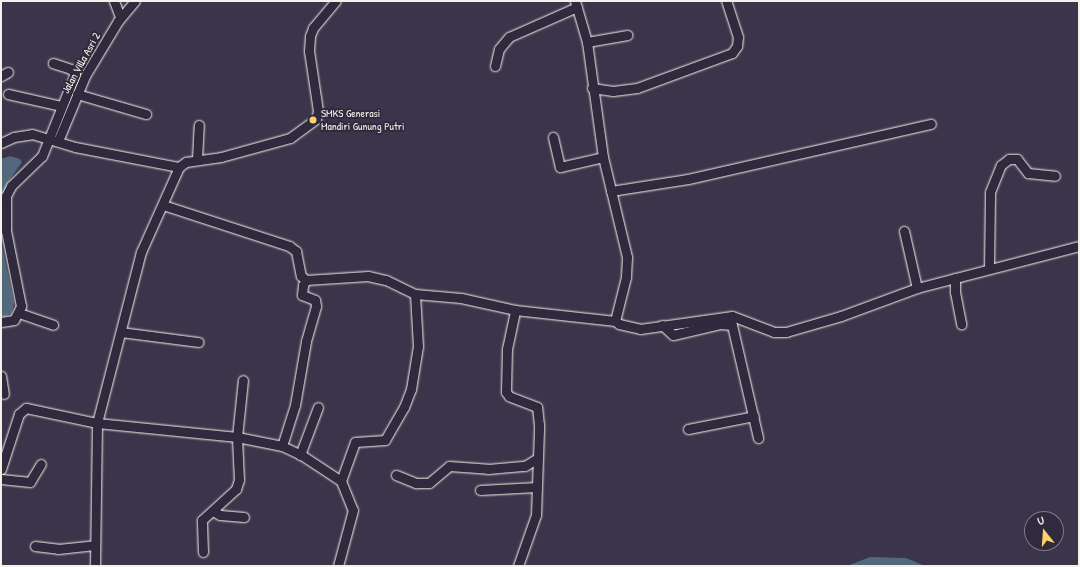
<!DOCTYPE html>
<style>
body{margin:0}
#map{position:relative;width:1080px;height:567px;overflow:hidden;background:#3a354a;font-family:"Patrick Hand",sans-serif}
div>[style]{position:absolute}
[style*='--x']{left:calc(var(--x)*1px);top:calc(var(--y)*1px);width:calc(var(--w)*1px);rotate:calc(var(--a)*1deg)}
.water>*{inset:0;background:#52687d}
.roads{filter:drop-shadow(0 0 1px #f4f1e8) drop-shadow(0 0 1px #f4f1e8)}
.minor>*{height:9px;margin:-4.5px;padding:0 4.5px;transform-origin:4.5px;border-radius:4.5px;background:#2f2a3d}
.dots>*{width:11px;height:11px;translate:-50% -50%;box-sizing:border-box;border:2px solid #2f2a3d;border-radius:50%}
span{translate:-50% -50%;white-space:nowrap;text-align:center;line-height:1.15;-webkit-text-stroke:4px #2f2a3d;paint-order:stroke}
.street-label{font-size:11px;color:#f4f1e8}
.poi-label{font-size:11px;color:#f4f1e8}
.left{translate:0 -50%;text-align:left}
.frame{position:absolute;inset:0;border:2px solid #f4f1e8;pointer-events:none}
.north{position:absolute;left:1024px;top:511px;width:40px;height:40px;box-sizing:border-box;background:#2f2a3d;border:1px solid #7e7a81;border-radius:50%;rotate:343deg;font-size:11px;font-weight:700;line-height:16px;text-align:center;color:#f4f1e8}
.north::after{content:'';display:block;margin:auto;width:14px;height:18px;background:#ffd166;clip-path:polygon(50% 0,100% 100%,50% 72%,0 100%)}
</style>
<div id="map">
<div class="water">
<div style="clip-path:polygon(10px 156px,20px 159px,22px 162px,8px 182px,1px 207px,1px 159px)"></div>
<div style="clip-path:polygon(1px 242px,14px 302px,12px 313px,4px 317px,1px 317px)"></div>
<div style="clip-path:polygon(870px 557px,906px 558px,925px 566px,847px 566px)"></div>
</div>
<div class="roads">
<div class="minor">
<div style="--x:114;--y:1;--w:17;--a:69"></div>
<div style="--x:575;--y:1;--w:43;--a:73.7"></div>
<div style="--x:587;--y:42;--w:116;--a:82.1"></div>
<div style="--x:603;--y:157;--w:103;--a:76.5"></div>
<div style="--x:627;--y:257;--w:20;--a:93"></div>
<div style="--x:626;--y:277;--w:45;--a:104"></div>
<div style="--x:615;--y:321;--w:5;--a:37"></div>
<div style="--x:619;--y:324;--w:22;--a:13"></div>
<div style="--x:640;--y:329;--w:93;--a:-8"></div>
<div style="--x:732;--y:316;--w:45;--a:20.9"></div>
<div style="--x:774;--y:332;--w:12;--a:0"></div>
<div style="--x:786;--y:332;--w:57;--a:-16.2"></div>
<div style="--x:841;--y:316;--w:81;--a:-20.2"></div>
<div style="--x:917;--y:288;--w:167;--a:-14.5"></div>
<div style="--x:587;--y:42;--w:41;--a:-9.9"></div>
<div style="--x:495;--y:66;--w:17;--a:-77"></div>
<div style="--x:499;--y:49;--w:16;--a:-50"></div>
<div style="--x:509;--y:37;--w:74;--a:-23.8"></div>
<div style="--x:1;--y:76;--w:8;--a:-30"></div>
<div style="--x:592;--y:88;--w:21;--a:8"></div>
<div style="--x:613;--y:91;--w:24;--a:-7"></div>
<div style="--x:637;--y:88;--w:101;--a:-20.2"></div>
<div style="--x:732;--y:53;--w:9;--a:-54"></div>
<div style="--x:737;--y:46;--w:9;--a:-84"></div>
<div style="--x:738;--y:37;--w:38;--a:-108"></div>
<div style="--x:8;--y:94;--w:54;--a:12.8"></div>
<div style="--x:77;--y:94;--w:72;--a:16.2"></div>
<div style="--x:553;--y:137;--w:31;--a:77"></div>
<div style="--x:560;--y:167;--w:44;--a:-13.1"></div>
<div style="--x:58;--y:141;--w:70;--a:-67.4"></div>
<div style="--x:85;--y:76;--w:64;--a:-59"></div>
<div style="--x:118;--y:21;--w:26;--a:-50"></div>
<div style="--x:1;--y:143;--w:14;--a:-25"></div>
<div style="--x:14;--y:137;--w:18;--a:-9"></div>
<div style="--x:32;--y:134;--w:45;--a:16.8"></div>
<div style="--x:75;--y:147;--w:106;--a:10.9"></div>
<div style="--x:179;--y:167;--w:9;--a:-36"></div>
<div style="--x:186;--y:162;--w:35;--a:-8"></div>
<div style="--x:221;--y:157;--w:72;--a:-15.4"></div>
<div style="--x:290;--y:138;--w:32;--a:-36"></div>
<div style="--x:316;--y:119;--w:8;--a:-76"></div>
<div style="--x:318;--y:111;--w:61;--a:-98.5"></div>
<div style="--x:309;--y:51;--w:15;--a:-86"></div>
<div style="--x:310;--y:36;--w:9;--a:-69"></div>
<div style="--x:313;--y:28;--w:35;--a:-50"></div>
<div style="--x:197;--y:159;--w:34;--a:-87"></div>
<div style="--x:611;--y:191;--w:78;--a:-8.9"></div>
<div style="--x:688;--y:179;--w:249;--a:-12.8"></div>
<div style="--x:163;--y:205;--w:133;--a:18"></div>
<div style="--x:289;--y:246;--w:9;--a:36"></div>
<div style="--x:296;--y:251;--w:25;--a:79"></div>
<div style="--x:301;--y:276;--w:6;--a:39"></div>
<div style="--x:306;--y:280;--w:62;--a:-3.7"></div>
<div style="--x:368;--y:276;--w:18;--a:13"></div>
<div style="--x:386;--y:280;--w:32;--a:26"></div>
<div style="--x:415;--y:294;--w:52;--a:86.7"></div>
<div style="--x:418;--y:346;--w:44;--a:99.2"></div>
<div style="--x:411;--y:389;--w:19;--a:111"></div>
<div style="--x:404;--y:407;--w:38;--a:120"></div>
<div style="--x:385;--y:440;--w:30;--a:176"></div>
<div style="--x:355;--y:442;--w:41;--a:109.7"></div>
<div style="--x:904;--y:231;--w:58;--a:77.2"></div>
<div style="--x:989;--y:268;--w:76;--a:-89.2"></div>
<div style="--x:990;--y:192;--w:29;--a:-68"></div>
<div style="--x:1001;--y:165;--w:10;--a:-37"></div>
<div style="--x:1009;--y:159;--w:8;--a:0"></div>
<div style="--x:1017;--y:159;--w:18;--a:52"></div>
<div style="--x:1028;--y:173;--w:27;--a:6"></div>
<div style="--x:955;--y:278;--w:14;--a:90"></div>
<div style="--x:955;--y:292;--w:33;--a:79"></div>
<div style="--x:415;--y:294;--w:46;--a:5"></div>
<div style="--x:461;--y:298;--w:55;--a:12.5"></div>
<div style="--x:515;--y:310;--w:101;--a:6.3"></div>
<div style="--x:19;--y:313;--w:36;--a:19"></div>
<div style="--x:1;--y:322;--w:13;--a:-9"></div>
<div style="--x:14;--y:320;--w:16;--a:-63"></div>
<div style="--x:21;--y:306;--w:76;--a:-101.3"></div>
<div style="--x:6;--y:231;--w:35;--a:-90"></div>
<div style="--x:6;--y:196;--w:11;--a:-63"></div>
<div style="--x:11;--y:186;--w:43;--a:-44.1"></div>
<div style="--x:42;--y:156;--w:88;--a:-68.1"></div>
<div style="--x:75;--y:74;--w:6;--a:-129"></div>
<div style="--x:71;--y:69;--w:19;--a:-162"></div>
<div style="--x:662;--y:325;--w:15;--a:42"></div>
<div style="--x:673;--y:335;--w:48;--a:-13.2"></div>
<div style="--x:720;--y:324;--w:12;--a:5"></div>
<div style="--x:732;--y:325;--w:116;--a:77"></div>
<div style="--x:121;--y:332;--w:78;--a:7.4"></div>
<div style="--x:1;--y:376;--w:18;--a:81"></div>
<div style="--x:688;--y:429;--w:67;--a:-11.1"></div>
<div style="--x:282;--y:446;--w:43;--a:-72.4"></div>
<div style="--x:295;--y:405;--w:65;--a:-80.2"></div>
<div style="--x:306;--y:341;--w:36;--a:-74"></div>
<div style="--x:316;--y:306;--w:6;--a:-99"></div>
<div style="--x:315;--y:300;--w:14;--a:-159"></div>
<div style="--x:302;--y:295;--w:10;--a:-84"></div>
<div style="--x:303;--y:285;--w:6;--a:-59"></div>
<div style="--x:300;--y:455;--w:51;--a:-69.4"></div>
<div style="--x:1;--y:469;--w:58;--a:-71.9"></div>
<div style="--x:19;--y:414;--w:9;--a:-41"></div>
<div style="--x:26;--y:408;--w:73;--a:11.9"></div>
<div style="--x:97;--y:423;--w:141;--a:5.7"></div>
<div style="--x:237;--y:437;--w:46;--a:11.3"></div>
<div style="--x:282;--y:446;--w:23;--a:25"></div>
<div style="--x:303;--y:456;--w:45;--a:33.3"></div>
<div style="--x:341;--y:481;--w:31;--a:68"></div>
<div style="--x:353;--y:510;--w:58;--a:105"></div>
<div style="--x:396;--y:475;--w:22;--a:22"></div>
<div style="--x:416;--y:483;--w:13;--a:0"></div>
<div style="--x:429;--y:483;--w:26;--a:-40"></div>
<div style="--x:449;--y:466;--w:39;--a:4"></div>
<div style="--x:488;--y:469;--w:37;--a:-5"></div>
<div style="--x:525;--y:466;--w:15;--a:-32"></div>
<div style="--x:538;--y:458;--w:33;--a:-88"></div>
<div style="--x:539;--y:425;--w:18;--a:-96"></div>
<div style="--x:537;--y:407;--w:30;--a:-159"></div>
<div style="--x:509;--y:396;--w:5;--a:-127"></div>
<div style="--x:506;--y:392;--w:43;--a:-88.7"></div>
<div style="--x:507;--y:349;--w:40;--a:-78"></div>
<div style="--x:1;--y:479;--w:29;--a:6"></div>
<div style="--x:30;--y:482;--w:21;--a:-59"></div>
<div style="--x:480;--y:490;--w:57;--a:-3"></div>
<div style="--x:213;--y:511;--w:8;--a:30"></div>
<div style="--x:220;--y:515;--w:24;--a:5"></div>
<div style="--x:35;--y:546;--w:23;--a:7"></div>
<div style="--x:58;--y:549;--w:37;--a:-6"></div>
<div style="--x:203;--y:552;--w:32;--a:-92"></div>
<div style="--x:202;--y:520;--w:46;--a:-42.4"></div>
<div style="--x:236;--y:489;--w:9;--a:-72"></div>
<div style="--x:239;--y:480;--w:43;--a:-92.7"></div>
<div style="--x:237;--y:437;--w:57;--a:-84"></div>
<div style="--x:95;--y:566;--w:143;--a:-89.2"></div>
<div style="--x:97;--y:423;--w:177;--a:-75.6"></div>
<div style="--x:141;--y:252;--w:93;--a:-65.9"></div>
<div style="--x:518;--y:566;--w:54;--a:-70.6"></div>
<div style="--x:536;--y:515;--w:57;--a:-88"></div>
</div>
</div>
<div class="dots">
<div style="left:313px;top:120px;background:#ffd166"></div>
</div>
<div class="street-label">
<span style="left:81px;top:63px;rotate:-61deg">Jalan Villa Asri 2</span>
</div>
<div class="poi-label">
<span class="left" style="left:321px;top:120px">SMKS Generasi<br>Mandiri Gunung Putri</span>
</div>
<div class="frame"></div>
<div class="north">U</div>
</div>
